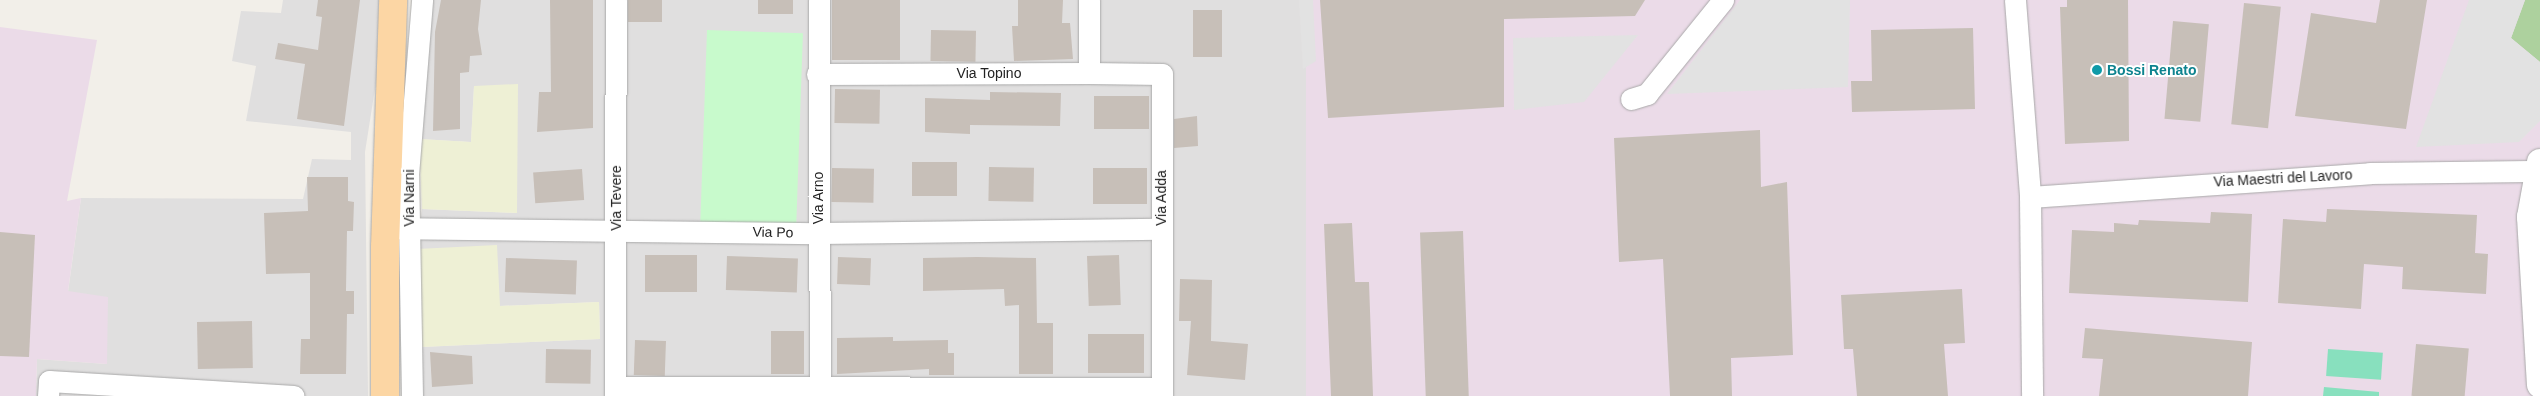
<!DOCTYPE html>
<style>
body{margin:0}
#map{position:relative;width:2540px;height:396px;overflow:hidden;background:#f2efe9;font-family:Arial,sans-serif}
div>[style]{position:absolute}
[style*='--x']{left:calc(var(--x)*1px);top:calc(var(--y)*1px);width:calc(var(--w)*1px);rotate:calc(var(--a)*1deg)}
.residential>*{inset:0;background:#e0dfdf}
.industrial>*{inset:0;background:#ebdbe8;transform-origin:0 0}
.farmland>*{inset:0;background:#eef0d5}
.forest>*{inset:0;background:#add19e}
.park>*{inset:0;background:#c8facc;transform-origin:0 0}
.pitch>*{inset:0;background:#88e0be;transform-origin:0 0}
.parking>*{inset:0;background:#e2e2e2}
.building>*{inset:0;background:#c7bfb8;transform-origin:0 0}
.roads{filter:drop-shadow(0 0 1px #a9a9a9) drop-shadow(0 0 1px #a9a9a9)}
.minor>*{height:21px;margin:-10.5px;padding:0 10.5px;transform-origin:10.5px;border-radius:10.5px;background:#fff}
.tertiary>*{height:26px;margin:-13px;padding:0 13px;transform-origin:13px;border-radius:13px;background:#fff}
.primary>*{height:28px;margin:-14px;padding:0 14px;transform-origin:14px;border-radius:14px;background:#fcd6a4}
.dots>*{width:14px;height:14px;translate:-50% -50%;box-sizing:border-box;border:2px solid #fff;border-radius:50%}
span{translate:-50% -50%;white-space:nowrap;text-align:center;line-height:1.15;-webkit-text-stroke:4px #fff;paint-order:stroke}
.culture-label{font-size:14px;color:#0d838f;font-weight:700}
.left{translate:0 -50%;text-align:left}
.street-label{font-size:14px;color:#222}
</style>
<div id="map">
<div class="residential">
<div style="clip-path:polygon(283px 0,389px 0,365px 152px,368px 396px,36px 396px,37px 359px,107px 364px,68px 292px,81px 198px,303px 199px,312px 159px,351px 160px,351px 132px,246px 121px,256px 66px,232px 61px,241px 11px,281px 13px)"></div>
<div style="clip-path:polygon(423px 0,1306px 0,1314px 396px,422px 396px,421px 347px,600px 339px,599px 302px,499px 306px,417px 249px,422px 209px,516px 213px,474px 86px,471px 142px,419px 139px)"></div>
</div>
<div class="industrial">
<div style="left:1306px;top:0;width:1234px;height:396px"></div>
<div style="clip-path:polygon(0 27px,97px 40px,67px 201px,81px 198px,68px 291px,108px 297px,107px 364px,37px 359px,36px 396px,0 396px)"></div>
</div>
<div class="farmland">
<div style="clip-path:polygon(518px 84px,517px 213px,422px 209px,419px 139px,471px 142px,474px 86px)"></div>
<div style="clip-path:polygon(497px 245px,500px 306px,599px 302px,600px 339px,421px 347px,417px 249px)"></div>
</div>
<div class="forest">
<div style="clip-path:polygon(2525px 0,2540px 0,2540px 62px,2511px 38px)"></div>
</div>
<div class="park">
<div style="left:707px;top:30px;width:96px;height:194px;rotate:2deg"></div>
</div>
<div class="pitch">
<div style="left:2328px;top:349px;width:55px;height:27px;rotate:4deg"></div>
<div style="clip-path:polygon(2324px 387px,2379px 392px,2379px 396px,2323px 396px)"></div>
</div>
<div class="parking">
<div style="clip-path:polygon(1299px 0,1313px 0,1316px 61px,1303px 69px)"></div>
<div style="clip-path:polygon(1740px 0,1850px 0,1848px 87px,1667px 94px)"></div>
<div style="clip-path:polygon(2469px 0,2525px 0,2511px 38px,2540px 62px,2540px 121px,2519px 142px,2416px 147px)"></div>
<div style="clip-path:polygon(1638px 35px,1584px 102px,1514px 110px,1513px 38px)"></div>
</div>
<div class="building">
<div style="clip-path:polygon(318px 0,360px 0,344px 126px,297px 119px,305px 64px,275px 59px,278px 43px,318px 50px,322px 17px,316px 16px)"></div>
<div style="clip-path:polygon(441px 0,481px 0,478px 29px,482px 55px,470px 56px,469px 72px,460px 73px,460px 129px,433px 131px,435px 32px)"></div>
<div style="clip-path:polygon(550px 0,593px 0,593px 128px,537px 132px,539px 92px,551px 92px)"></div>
<div style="left:628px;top:0;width:34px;height:22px"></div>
<div style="left:758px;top:0;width:35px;height:14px"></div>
<div style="left:832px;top:0;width:68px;height:60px"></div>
<div style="clip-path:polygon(1018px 0,1063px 0,1062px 23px,1070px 23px,1073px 59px,1014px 61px,1012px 26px,1018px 26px)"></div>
<div style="clip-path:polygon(1320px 0,1645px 0,1635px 16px,1504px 19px,1504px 107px,1328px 118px)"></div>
<div style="clip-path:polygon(2067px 0,2128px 0,2129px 141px,2065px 144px,2060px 7px,2067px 7px)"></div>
<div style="clip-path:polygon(2380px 0,2427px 0,2406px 129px,2295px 116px,2311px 13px,2376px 23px)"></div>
<div style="left:2244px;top:3px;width:37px;height:122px;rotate:6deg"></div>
<div style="left:1193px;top:10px;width:29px;height:47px"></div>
<div style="left:2173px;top:21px;width:36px;height:98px;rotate:5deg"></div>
<div style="clip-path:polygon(1973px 28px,1975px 109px,1852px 112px,1851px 81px,1872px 81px,1871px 30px)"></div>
<div style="left:931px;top:30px;width:45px;height:31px;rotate:1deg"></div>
<div style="left:835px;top:89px;width:45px;height:34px;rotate:1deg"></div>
<div style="clip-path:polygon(990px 92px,1061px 93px,1060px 126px,970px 125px,970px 134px,925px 132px,925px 98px,990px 100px)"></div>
<div style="left:1149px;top:96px;width:33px;height:55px;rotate:90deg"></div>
<div style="clip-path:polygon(1197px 116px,1198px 146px,1174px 148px,1174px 119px)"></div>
<div style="clip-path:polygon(1760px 130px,1761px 187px,1787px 182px,1793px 355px,1731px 358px,1732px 396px,1670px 396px,1663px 259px,1619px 262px,1614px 138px)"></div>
<div style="left:912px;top:162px;width:45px;height:34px"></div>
<div style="left:989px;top:167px;width:45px;height:34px;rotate:1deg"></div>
<div style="left:832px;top:168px;width:42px;height:34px;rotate:1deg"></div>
<div style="left:1093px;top:168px;width:54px;height:36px"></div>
<div style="left:582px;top:169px;width:31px;height:49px;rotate:86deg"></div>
<div style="clip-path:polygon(307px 177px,348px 177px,348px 201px,354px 202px,353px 231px,347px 231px,346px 291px,354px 291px,354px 314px,347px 314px,346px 374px,300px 374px,301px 339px,310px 339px,310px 273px,266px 274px,264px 213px,308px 211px)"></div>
<div style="clip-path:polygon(2327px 209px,2477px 215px,2475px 253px,2488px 254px,2486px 294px,2402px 289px,2403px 267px,2364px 264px,2361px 309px,2278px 303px,2283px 219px,2326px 222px)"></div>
<div style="clip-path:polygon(2211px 212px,2252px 214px,2248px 302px,2069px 293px,2072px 230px,2114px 232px,2114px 223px,2138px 225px,2139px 220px,2210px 223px)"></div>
<div style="clip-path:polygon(1352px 223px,1355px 282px,1369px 282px,1373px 396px,1331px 396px,1324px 224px)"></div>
<div style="left:1463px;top:231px;width:165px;height:43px;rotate:88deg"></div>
<div style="clip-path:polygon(0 232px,35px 235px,29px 357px,0 356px)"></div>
<div style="left:645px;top:255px;width:52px;height:37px"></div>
<div style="left:1119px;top:255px;width:50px;height:32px;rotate:88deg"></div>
<div style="left:727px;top:256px;width:71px;height:34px;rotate:2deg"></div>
<div style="left:838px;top:257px;width:33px;height:27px;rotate:2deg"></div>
<div style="clip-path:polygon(977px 257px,1036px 258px,1037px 323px,1053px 323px,1053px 374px,1019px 374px,1019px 305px,1005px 306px,1004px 289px,923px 291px,923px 258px)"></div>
<div style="left:506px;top:258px;width:71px;height:34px;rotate:2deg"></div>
<div style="clip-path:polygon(1180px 279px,1212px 280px,1211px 341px,1248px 344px,1245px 380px,1187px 375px,1191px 321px,1179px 321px)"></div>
<div style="clip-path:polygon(1962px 289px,1965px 343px,1944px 344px,1948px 396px,1857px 396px,1853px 349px,1844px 349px,1841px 295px)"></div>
<div style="left:252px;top:321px;width:47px;height:55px;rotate:89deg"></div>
<div style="clip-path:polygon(2085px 328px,2252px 342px,2248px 396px,2099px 396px,2103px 359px,2082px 358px)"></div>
<div style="left:771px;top:331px;width:33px;height:43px"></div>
<div style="left:1088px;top:334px;width:56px;height:39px"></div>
<div style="clip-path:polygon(893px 337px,893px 341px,948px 340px,948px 353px,954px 353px,954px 375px,929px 375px,929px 369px,837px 374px,837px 338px)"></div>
<div style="left:635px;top:340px;width:31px;height:35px;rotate:2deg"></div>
<div style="left:2416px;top:344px;width:53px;height:52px;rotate:5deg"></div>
<div style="left:546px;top:349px;width:45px;height:34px;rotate:1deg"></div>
<div style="clip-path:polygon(430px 352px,472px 356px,473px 384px,432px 387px)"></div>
</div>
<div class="roads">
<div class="minor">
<div style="--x:819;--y:0;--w:396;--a:89.9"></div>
<div style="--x:2015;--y:0;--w:198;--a:85.6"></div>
<div style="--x:2030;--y:197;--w:199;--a:89.4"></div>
<div style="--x:1089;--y:73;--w:73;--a:0.8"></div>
<div style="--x:1162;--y:74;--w:322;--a:90"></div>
<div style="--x:817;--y:74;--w:272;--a:-0.2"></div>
<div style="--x:1089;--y:73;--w:73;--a:-90"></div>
<div style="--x:1631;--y:99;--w:17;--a:-17"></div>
<div style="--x:1647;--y:94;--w:121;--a:-51"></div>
<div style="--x:2030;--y:197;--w:341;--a:-4"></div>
<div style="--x:2370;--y:173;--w:166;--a:-0.7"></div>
<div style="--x:385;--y:228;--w:433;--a:0.7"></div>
<div style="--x:818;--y:233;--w:342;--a:-0.7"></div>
<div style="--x:615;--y:387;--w:547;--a:0.1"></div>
<div style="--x:48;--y:396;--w:15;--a:-86"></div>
<div style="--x:49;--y:381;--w:245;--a:3.5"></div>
<div style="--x:412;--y:396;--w:221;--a:-91"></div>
<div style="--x:408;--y:175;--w:176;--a:-85.4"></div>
<div style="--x:615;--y:396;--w:396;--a:-89.9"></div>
</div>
<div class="tertiary">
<div style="--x:2540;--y:162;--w:56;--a:100.3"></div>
<div style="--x:2530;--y:217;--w:168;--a:86.6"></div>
</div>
<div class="primary">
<div style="--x:385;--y:396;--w:149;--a:-90"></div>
<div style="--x:385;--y:247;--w:247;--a:-88.1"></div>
</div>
</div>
<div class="dots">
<div style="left:2097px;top:70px;background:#0f9aa8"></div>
</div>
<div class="culture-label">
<span class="left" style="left:2107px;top:70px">Bossi Renato</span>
</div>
<div class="street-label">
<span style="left:989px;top:73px">Via Topino</span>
<span style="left:2283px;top:178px;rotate:-3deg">Via Maestri del Lavoro</span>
<span style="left:409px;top:198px;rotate:-90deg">Via Narni</span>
<span style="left:616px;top:198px;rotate:-90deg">Via Tevere</span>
<span style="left:818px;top:198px;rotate:-90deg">Via Arno</span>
<span style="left:1161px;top:198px;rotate:-90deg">Via Adda</span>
<span style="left:773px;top:232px;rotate:1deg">Via Po</span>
</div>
</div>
